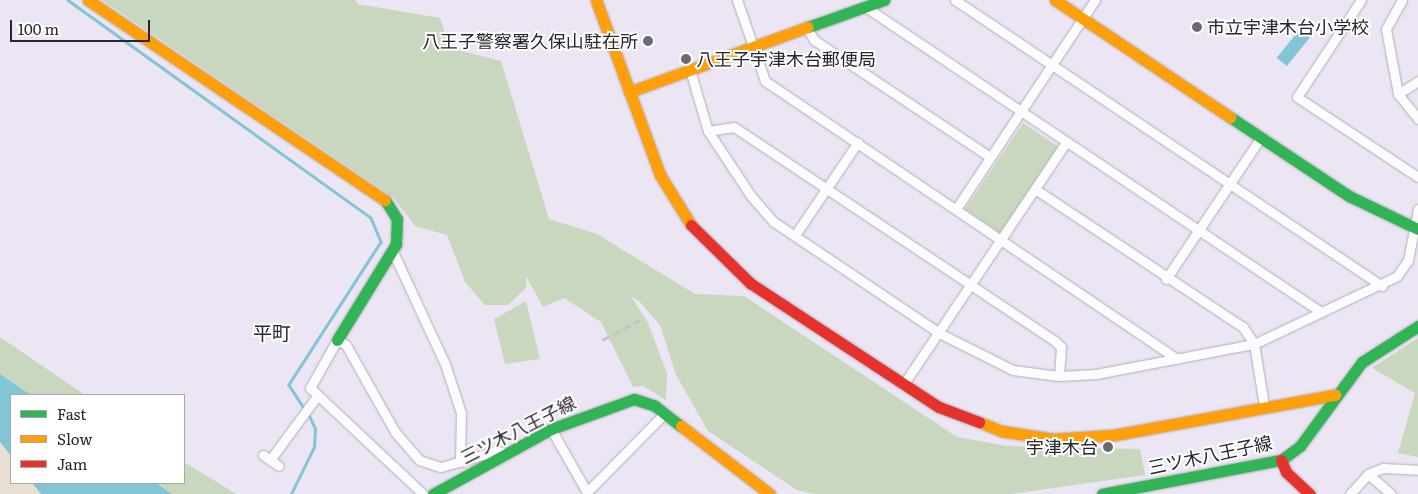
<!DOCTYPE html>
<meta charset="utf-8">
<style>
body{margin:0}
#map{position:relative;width:1418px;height:494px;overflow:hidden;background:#ece5f3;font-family:Literata,"Noto Sans JP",serif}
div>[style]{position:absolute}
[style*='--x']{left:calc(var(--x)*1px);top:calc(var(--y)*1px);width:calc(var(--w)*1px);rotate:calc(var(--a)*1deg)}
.green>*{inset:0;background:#c9d7be;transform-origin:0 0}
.sand>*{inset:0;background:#e9e0d2}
.water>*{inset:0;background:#82c5d4;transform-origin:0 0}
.stream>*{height:2.5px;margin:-1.25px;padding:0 1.25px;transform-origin:1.25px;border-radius:1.25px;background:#82c5d4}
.roads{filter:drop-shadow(0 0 1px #b3adb9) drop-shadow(0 0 1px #b3adb9)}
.street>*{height:9px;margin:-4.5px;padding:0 4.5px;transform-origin:4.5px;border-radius:4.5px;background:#fcfbfd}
.fast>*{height:11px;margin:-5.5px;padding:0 5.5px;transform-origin:5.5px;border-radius:5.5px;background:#30b455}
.slow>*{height:11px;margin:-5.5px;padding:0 5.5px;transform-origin:5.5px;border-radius:5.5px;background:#ff9f0a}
.jam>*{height:11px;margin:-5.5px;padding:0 5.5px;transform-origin:5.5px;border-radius:5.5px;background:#e5322d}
.rail>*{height:2.5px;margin-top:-1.25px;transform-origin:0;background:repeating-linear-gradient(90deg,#c5c3c7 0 8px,transparent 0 12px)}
.dots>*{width:14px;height:14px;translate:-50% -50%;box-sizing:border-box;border:2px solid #fff;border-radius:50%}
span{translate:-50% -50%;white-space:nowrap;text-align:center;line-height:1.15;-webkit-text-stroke:4px #fff;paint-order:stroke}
.poi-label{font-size:18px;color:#29242e}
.left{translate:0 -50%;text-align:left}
.right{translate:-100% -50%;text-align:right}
.street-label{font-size:18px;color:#29242e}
.neighbourhood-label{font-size:19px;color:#29242e}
.legend{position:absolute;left:10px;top:394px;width:175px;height:90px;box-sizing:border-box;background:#fff;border:1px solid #a9a7ab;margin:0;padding:6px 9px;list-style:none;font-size:15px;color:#29242e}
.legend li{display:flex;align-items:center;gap:10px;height:25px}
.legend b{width:25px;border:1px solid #a9a7ab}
.scale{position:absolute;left:10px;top:20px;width:140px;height:22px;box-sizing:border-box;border:2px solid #29242e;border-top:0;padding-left:6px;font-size:15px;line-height:18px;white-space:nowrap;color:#29242e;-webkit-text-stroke:4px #fff;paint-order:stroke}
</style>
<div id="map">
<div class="green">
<div style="clip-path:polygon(102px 0,355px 0,358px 4px,440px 18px,450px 48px,501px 61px,549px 219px,597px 234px,695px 294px,744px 296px,957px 437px,1008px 446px,1140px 449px,1145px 475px,1011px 494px,815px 494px,797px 490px,708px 431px,676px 375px,660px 325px,640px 302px,631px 296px,648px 323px,667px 373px,666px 400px,643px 386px,633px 387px,601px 322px,564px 298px,543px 307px,526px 276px,526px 288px,508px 305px,485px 305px,465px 282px,447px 235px,415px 226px,394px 198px)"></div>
<div style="left:1023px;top:123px;width:43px;height:104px;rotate:34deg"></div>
<div style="clip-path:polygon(526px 301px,540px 359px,505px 364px,494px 319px)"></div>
<div style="clip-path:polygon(0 337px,85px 395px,31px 395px,0 374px)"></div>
<div style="clip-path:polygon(1418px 338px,1418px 457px,1398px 453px,1415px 393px,1372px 368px)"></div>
<div style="clip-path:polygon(184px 462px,212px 479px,236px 494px,172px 494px,156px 483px,184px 483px)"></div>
</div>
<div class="sand">
<div style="clip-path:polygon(0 442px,11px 456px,11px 483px,32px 483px,41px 494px,0 494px)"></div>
</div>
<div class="water">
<div style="left:1300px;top:29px;width:13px;height:37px;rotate:39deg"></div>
<div style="clip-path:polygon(0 374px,31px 395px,11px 395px,11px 456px,0 442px)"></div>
<div style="clip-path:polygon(32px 483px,156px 483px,172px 494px,41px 494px)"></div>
</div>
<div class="stream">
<div style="--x:68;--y:0;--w:373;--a:35.7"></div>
<div style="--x:371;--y:218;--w:26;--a:67"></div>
<div style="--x:381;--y:242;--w:170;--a:122.8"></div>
<div style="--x:289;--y:385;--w:27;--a:57"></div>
<div style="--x:291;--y:494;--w:52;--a:-63.9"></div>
<div style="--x:314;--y:447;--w:18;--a:-87"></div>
<div style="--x:315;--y:429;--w:19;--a:-115"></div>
</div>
<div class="roads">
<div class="street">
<div style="--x:737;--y:0;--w:86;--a:70.9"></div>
<div style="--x:765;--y:81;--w:497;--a:34"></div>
<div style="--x:955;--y:0;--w:514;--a:33.81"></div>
<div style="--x:1361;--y:0;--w:116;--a:123.4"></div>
<div style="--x:1297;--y:97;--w:145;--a:33.5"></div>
<div style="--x:1402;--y:0;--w:33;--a:119"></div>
<div style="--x:1386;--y:29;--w:66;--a:79.5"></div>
<div style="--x:1398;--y:94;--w:32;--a:51"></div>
<div style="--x:864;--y:6;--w:550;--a:33.81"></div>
<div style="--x:806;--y:27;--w:15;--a:58"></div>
<div style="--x:814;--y:40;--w:211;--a:33.6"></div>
<div style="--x:690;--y:70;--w:64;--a:73.6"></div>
<div style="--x:708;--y:131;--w:78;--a:56.5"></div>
<div style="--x:751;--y:196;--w:35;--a:49"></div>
<div style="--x:774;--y:222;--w:199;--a:33.9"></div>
<div style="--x:939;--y:333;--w:83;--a:26.6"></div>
<div style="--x:1013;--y:370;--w:46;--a:7.4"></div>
<div style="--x:1059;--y:376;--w:37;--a:-3"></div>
<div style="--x:1096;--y:374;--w:161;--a:-10.8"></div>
<div style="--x:1254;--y:344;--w:158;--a:-25.4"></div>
<div style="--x:1397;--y:276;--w:19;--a:-55"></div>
<div style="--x:1408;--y:260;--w:52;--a:-78.9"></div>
<div style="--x:1398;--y:94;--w:24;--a:-33"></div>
<div style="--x:708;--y:131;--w:26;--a:-9"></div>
<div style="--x:734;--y:127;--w:387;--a:33.7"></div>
<div style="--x:1056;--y:342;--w:7;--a:45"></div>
<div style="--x:1061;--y:347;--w:29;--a:94"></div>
<div style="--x:1035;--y:189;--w:250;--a:33.6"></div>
<div style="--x:1243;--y:327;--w:20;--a:57"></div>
<div style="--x:1254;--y:344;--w:62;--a:80.7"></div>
<div style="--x:956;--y:209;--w:251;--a:-56.4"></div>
<div style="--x:795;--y:235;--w:112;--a:-55.9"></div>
<div style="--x:393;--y:252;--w:123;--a:65.1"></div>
<div style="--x:445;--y:364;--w:52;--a:71.9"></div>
<div style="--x:461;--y:413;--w:49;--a:91.2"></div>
<div style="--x:1166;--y:279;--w:171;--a:-56.2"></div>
<div style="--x:903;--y:385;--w:293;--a:-56.1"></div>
<div style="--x:551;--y:429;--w:75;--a:60.4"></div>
<div style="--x:263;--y:455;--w:19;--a:35"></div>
<div style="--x:270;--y:460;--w:79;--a:-53.7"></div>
<div style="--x:1368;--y:474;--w:30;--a:41"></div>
<div style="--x:589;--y:490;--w:108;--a:-45.4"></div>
<div style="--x:423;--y:494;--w:155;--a:-136.8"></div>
<div style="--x:310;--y:388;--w:55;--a:-60.6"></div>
<div style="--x:337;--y:340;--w:10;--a:29"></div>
<div style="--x:346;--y:345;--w:100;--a:60.6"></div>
<div style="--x:395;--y:432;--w:37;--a:49"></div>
<div style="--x:419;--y:460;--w:23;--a:18"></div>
<div style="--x:441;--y:467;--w:57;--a:-16.2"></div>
<div style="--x:496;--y:451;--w:10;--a:11"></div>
<div style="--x:1350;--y:494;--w:27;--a:-48"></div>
<div style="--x:1368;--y:474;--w:16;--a:-22"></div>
<div style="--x:1383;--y:468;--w:35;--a:3"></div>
</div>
<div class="fast">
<div style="--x:808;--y:27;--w:81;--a:-19.6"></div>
<div style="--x:1230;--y:117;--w:143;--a:33.6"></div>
<div style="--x:1349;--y:196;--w:76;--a:25.6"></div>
<div style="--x:337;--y:340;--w:113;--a:-58.4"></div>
<div style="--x:396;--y:244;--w:25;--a:-88"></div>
<div style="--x:397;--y:219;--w:22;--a:-122"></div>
<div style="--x:433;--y:494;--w:135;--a:-28.8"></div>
<div style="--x:551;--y:429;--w:88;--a:-19.9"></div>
<div style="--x:634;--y:399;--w:22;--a:18"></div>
<div style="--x:655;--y:406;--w:33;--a:38"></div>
<div style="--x:1102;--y:494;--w:182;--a:-10.8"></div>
<div style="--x:1281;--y:460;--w:24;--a:-36"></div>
<div style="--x:1300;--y:446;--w:104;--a:-53.6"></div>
<div style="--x:1362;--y:362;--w:67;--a:-32.7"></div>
</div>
<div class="slow">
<div style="--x:88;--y:0;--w:358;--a:34"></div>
<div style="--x:596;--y:0;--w:186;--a:69.9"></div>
<div style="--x:660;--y:175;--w:59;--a:58.2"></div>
<div style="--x:1055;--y:0;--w:211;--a:33.8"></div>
<div style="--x:629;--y:92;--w:190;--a:-20"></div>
<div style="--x:979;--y:422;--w:24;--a:22"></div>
<div style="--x:1001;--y:431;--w:53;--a:8.7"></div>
<div style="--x:1053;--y:439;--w:61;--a:-3.8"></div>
<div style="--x:1114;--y:435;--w:225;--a:-10.3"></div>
<div style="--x:681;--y:426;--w:112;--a:37.4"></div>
</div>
<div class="jam">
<div style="--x:691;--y:225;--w:83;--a:44.5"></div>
<div style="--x:750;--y:283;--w:226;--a:33.3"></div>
<div style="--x:939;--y:407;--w:43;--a:20.6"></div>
<div style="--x:1281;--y:460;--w:13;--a:67"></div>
<div style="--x:1286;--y:472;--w:33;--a:43"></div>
</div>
</div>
<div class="rail">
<div style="--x:602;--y:340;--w:43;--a:-27.8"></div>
</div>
<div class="dots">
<div style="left:1197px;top:27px;background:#6d6873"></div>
<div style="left:648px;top:41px;background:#6d6873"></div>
<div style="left:686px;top:59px;background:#6d6873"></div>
<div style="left:1108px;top:447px;background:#6d6873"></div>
</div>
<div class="poi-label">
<span class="left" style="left:1207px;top:27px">市立宇津木台小学校</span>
<span class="right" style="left:638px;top:41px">八王子警察署久保山駐在所</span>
<span class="left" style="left:696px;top:59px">八王子宇津木台郵便局</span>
<span class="right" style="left:1098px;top:447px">宇津木台</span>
</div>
<div class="street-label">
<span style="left:518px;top:430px;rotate:-27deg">三ツ木八王子線</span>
<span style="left:1210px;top:455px;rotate:-12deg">三ツ木八王子線</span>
</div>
<div class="neighbourhood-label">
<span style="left:272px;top:333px">平町</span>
</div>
<ul class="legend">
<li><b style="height:6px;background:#30b455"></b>Fast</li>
<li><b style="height:6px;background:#ff9f0a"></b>Slow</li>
<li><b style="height:6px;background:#e5322d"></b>Jam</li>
</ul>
<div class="scale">100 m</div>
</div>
